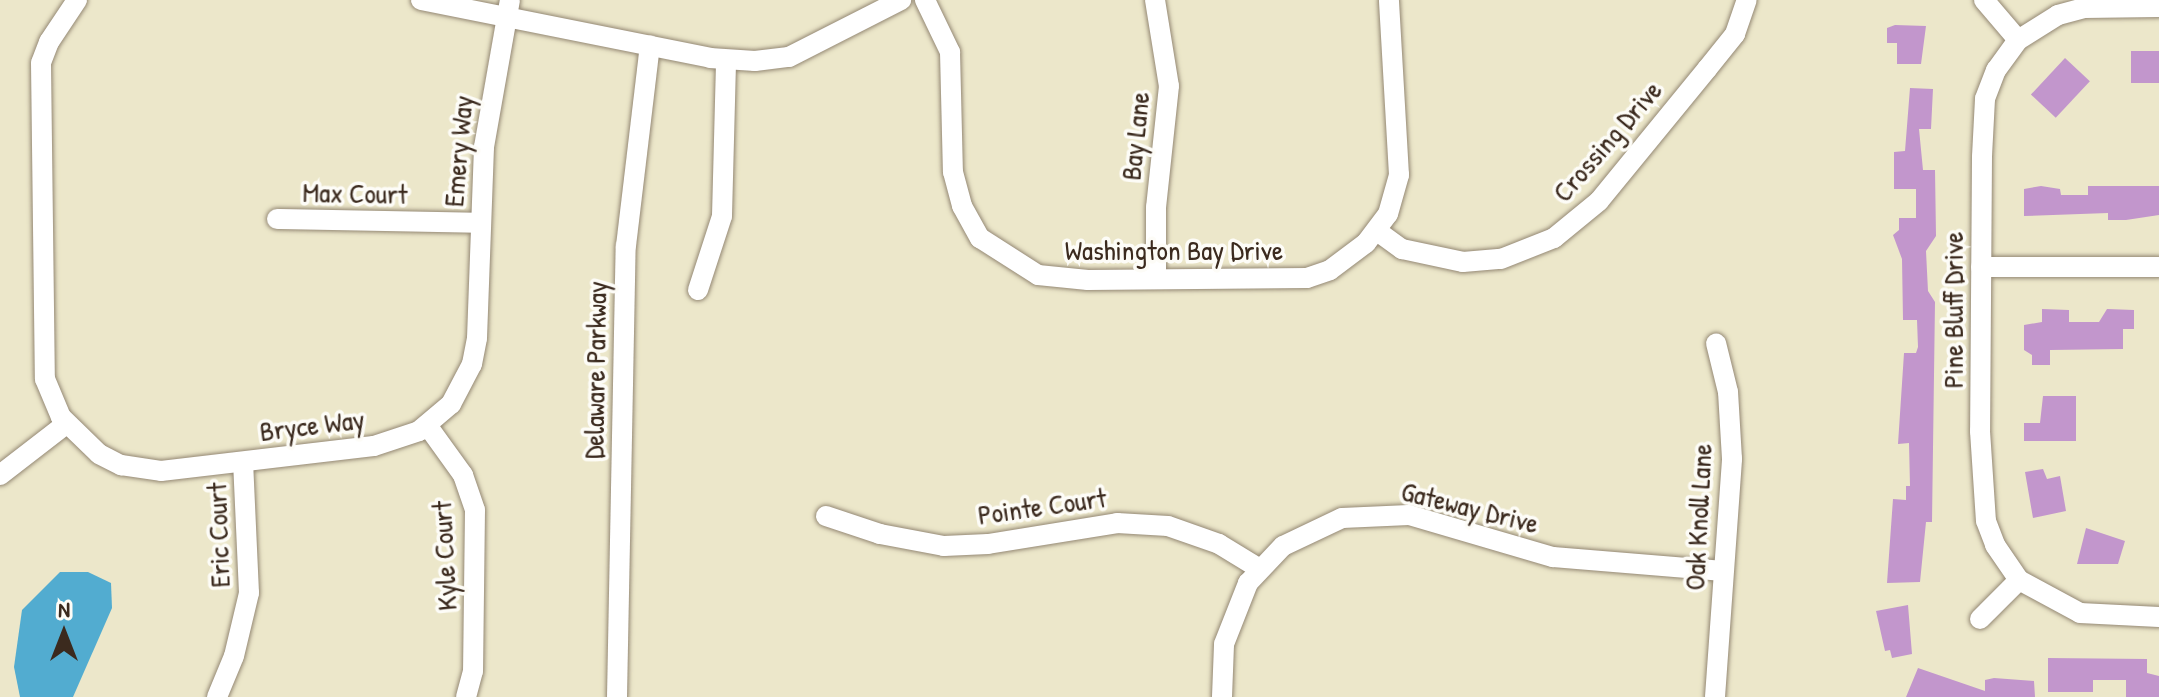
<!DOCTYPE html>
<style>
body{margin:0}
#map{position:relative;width:2159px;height:697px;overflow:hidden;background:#ece7ca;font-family:"Patrick Hand",sans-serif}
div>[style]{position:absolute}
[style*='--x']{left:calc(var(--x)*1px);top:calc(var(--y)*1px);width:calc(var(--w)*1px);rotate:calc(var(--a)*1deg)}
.water>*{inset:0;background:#52acd0}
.building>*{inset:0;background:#c296cc;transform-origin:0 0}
.roads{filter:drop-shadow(0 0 2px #948874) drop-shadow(0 0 2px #948874)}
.minor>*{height:20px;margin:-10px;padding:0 10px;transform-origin:10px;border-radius:10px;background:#fff}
span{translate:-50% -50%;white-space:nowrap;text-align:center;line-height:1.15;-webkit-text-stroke:7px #fdfcf7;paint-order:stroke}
.street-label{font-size:28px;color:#3b2a1e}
.north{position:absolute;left:24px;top:593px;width:80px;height:80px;-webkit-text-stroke:6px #fdfcf7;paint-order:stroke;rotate:0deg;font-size:22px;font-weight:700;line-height:32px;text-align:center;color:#3b2a1e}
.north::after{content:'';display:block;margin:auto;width:28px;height:36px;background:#3b2a1e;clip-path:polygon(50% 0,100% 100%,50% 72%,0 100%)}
</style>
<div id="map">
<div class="water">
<div style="clip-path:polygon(60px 572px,88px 572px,111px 583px,112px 608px,73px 697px,20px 697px,14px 667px,22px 610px)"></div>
</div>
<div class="building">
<div style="clip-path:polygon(1895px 25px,1926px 26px,1921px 64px,1897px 64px,1897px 43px,1887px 43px,1887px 28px)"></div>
<div style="left:2131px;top:51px;width:28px;height:32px"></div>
<div style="left:2065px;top:58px;width:34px;height:50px;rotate:43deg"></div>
<div style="clip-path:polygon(1910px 88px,1933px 89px,1931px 129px,1919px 129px,1923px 170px,1935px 170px,1936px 236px,1926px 251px,1928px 291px,1935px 302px,1932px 522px,1926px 522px,1920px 582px,1887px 583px,1893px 499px,1906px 500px,1906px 486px,1910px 486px,1909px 443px,1898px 444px,1904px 353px,1916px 353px,1918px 347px,1917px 320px,1903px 320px,1902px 259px,1893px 235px,1899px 230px,1899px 218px,1916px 218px,1916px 189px,1894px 189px,1894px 152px,1905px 151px)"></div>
<div style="clip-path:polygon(2041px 186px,2060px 189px,2061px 195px,2088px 195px,2088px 186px,2159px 186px,2159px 215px,2126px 220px,2108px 220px,2108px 213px,2024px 216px,2024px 189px)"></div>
<div style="clip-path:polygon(2042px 309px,2069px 310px,2069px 322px,2099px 322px,2107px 309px,2134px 310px,2134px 329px,2123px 329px,2123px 349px,2050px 350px,2050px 365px,2032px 365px,2032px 355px,2024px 350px,2024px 325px,2042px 322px)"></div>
<div style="clip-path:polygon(2043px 396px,2076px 396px,2076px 441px,2024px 441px,2024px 423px,2040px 423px)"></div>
<div style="clip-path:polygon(2043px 469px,2047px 479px,2060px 476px,2066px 511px,2033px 518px,2025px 472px)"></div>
<div style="clip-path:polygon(2086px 528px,2125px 541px,2118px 564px,2077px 564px)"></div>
<div style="clip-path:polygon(1908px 605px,1912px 654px,1892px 658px,1890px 650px,1885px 651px,1876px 611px)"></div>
<div style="clip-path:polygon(2048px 658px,2147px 659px,2147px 673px,2159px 676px,2159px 697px,2126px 697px,2126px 680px,2093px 680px,2093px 692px,2048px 692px)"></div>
<div style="clip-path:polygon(1918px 668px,1985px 691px,1985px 680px,1994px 678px,2034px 681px,2035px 697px,1906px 697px)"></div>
</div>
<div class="roads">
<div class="minor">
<div style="--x:77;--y:0;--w:50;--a:123.7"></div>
<div style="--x:49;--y:42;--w:22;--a:111"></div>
<div style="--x:41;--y:63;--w:316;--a:89.3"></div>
<div style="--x:45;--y:379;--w:41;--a:67.2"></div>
<div style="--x:61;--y:417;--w:53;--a:44.2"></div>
<div style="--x:99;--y:454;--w:25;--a:27"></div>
<div style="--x:121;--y:465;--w:40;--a:8.5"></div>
<div style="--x:161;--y:471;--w:214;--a:-6.7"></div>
<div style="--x:374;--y:446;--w:47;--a:-18.4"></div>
<div style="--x:419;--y:431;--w:42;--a:-40.2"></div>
<div style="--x:451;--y:404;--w:45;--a:-62.3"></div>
<div style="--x:472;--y:364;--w:26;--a:-79"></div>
<div style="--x:477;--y:338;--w:191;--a:-87.9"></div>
<div style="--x:484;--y:147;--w:149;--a:-80"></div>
<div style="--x:421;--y:0;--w:295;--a:11.3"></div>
<div style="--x:710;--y:58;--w:45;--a:3.8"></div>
<div style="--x:755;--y:61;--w:34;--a:-7"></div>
<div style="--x:789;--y:57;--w:126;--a:-27"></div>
<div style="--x:925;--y:0;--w:58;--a:64.3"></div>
<div style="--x:950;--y:52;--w:120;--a:88.6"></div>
<div style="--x:953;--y:172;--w:35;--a:75"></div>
<div style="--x:962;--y:206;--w:37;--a:61"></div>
<div style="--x:980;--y:238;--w:69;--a:32.5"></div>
<div style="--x:1038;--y:275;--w:50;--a:5.7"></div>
<div style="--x:1088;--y:280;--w:219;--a:-0.5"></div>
<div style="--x:1307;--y:278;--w:24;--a:-19"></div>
<div style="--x:1330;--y:270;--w:45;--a:-36.9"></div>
<div style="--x:1366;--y:243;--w:36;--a:-53"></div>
<div style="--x:1388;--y:214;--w:41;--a:-74.2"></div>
<div style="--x:1399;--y:175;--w:175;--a:-93.3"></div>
<div style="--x:1155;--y:0;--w:87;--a:80.8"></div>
<div style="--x:1169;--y:86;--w:122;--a:96.1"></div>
<div style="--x:1156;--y:207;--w:72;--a:90"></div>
<div style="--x:1984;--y:0;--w:52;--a:49.6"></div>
<div style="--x:2159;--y:7;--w:75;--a:179.2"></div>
<div style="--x:2084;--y:8;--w:27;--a:165"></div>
<div style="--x:2058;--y:15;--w:47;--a:148"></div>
<div style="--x:2018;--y:40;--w:37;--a:126"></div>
<div style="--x:1996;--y:70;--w:31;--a:111"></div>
<div style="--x:1985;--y:99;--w:58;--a:93"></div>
<div style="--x:1982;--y:157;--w:274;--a:90.4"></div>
<div style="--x:1980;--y:431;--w:90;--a:86.2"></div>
<div style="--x:1986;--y:521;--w:26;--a:69"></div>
<div style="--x:1995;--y:545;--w:42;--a:55.6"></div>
<div style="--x:2019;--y:580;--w:69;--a:28.4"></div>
<div style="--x:2080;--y:613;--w:79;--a:2.9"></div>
<div style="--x:277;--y:219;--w:203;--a:1.1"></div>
<div style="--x:1377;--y:231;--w:31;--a:36"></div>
<div style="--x:1402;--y:249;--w:62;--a:12"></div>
<div style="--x:1463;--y:262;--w:38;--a:-5"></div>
<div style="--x:1501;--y:259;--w:57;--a:-21.6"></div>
<div style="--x:1554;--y:238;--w:58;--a:-39.4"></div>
<div style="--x:1599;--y:201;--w:171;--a:-50.7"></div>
<div style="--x:1707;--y:69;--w:45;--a:-51.3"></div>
<div style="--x:1735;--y:34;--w:36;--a:-71"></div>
<div style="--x:1981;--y:267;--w:178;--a:0"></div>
<div style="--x:698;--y:290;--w:78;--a:-72"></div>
<div style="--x:722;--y:216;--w:156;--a:-88.5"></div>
<div style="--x:427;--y:425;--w:62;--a:54.2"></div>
<div style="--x:463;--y:475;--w:37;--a:71"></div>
<div style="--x:475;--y:510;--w:161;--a:90.7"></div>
<div style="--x:473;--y:671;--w:27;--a:105"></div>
<div style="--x:0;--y:475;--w:83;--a:-37.7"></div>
<div style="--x:826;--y:516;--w:57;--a:18.4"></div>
<div style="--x:880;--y:534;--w:65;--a:10.6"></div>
<div style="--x:944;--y:546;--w:44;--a:-2.6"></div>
<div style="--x:988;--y:544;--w:131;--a:-9.2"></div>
<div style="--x:1117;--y:523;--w:51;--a:3.4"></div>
<div style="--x:1168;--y:526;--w:54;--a:19.4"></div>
<div style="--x:1219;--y:544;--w:48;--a:31.4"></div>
<div style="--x:1980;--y:619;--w:55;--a:-45"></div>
<div style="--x:217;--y:697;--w:44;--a:-67.5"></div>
<div style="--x:234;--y:656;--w:65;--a:-76.6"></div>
<div style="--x:249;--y:593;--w:131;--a:-92.6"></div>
<div style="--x:617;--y:697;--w:451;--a:-88.9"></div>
<div style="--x:626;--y:246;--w:202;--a:-83.2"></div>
<div style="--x:1222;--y:697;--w:53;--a:-87.8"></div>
<div style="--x:1224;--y:644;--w:66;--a:-68.5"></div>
<div style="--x:1248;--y:583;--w:51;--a:-46.6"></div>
<div style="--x:1283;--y:546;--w:65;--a:-25.4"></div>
<div style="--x:1342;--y:518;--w:67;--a:-2.6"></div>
<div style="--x:1409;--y:515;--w:150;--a:16.3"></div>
<div style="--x:1553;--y:557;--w:171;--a:4.7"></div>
<div style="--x:1715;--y:697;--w:239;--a:-85.9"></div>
<div style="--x:1732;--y:459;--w:67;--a:-93.4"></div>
<div style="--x:1728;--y:392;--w:50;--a:-103.8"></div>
</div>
</div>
<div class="street-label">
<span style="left:1135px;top:136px;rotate:-84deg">Bay Lane</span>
<span style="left:1607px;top:141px;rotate:-49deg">Crossing Drive</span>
<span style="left:458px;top:151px;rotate:-85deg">Emery Way</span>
<span style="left:355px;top:193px;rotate:1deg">Max Court</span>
<span style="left:1174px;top:250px">Washington Bay Drive</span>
<span style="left:1953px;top:310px;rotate:-90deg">Pine Bluff Drive</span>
<span style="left:595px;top:370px;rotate:-89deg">Delaware Parkway</span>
<span style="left:312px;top:425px;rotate:-7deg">Bryce Way</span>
<span style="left:1042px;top:506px;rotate:-8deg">Pointe Court</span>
<span style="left:1470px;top:507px;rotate:14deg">Gateway Drive</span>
<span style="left:1698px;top:517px;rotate:-87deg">Oak Knoll Lane</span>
<span style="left:218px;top:535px;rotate:-92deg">Eric Court</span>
<span style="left:444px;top:556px;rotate:-93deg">Kyle Court</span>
</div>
<div class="north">N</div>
</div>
